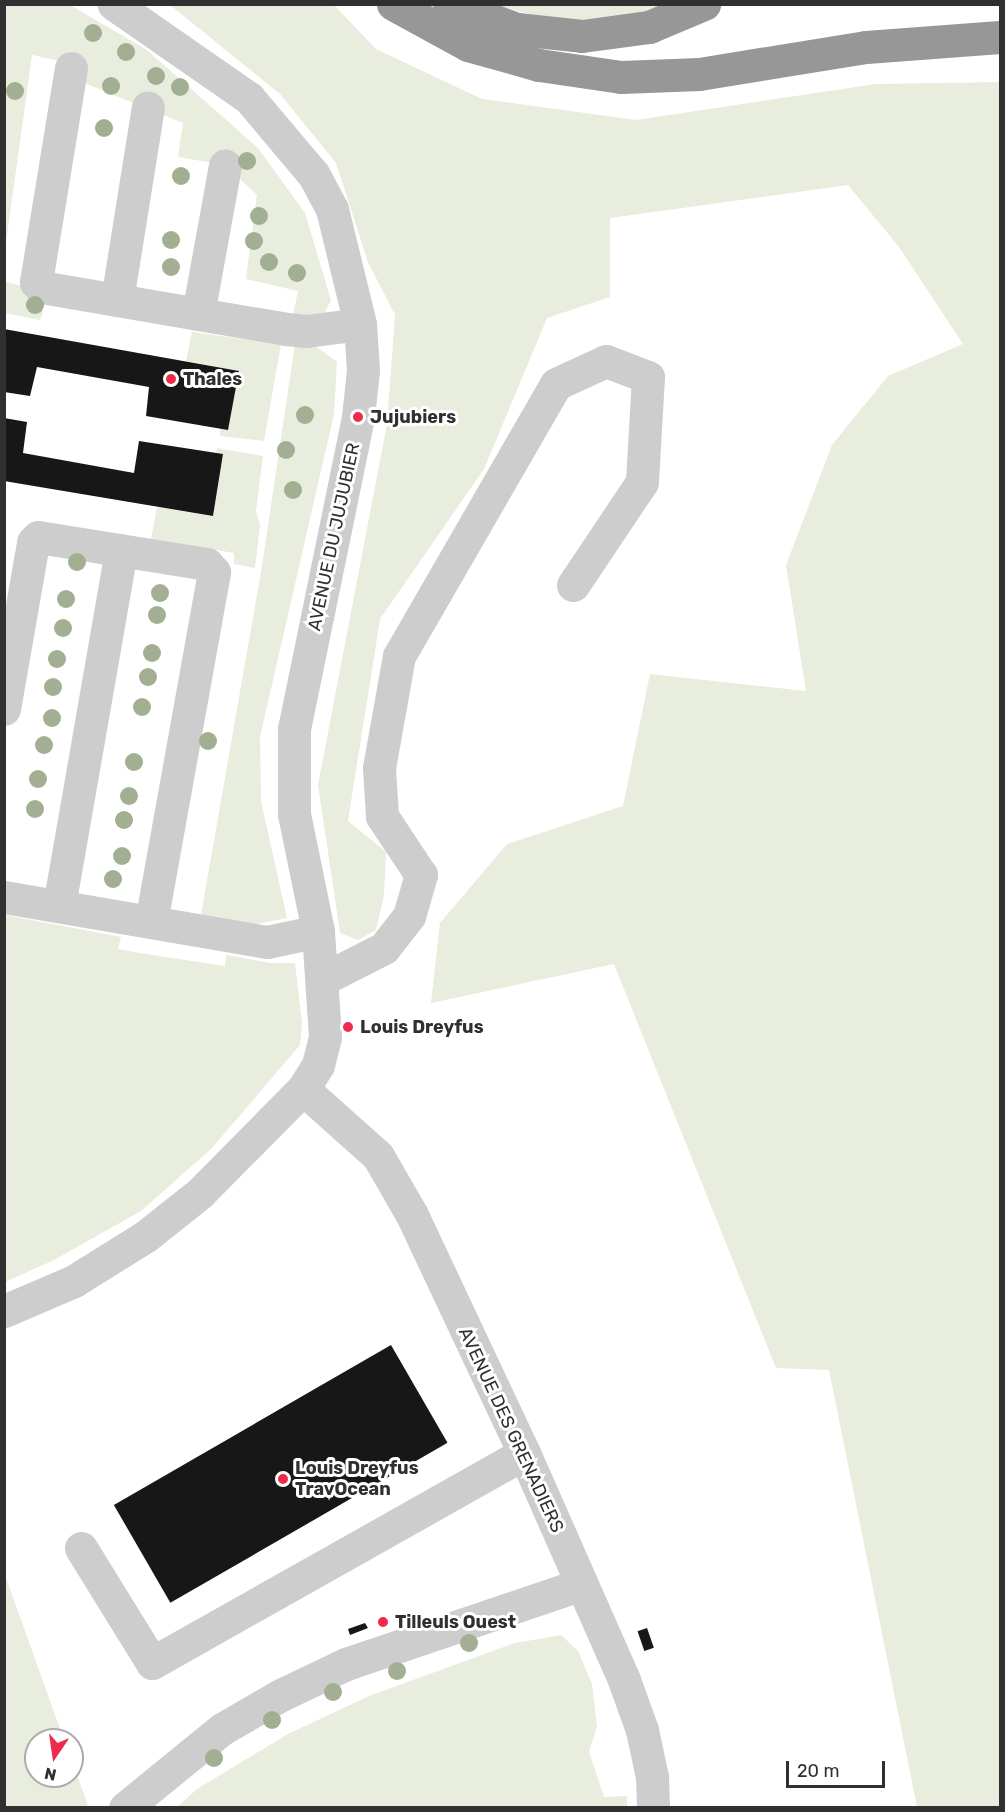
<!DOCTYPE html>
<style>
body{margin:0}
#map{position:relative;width:1005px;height:1812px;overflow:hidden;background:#fff;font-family:Rubik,sans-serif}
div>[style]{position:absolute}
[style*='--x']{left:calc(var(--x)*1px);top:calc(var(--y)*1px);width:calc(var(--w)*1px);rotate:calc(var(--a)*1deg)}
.green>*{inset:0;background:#e8eddd}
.building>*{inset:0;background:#171717;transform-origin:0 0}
.minor>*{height:33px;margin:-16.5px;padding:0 16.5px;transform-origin:16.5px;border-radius:16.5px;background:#cdcdcd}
.highway>*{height:33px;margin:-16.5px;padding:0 16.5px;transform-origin:16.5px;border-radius:16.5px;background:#979797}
.trees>*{width:18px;height:18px;margin:-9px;border-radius:50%;background:#a3af93}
.dots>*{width:16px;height:16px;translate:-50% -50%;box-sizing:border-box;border:3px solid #fff;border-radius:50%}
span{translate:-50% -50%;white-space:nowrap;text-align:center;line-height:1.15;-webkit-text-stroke:6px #fff;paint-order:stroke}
.poi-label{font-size:18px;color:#303030;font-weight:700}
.left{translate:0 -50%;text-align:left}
.street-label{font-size:18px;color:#303030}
.frame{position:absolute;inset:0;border:6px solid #303030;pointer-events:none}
.north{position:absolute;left:24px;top:1728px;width:60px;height:60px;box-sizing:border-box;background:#fff;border:2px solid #acacac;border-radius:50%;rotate:193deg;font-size:16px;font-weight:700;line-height:24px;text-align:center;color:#303030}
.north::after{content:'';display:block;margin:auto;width:21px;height:27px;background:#ee2a4d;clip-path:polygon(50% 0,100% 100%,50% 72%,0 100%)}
.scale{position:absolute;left:786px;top:1761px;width:99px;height:27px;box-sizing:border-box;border:3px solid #303030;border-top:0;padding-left:8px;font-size:18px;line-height:21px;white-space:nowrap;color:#303030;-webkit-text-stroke:4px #fff;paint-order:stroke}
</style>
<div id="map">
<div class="green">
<div style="clip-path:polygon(5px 5px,70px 5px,147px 50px,258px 148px,305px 213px,331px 300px,325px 312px,309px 318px,293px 315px,298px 291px,246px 279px,257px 195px,225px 165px,178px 157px,183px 123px,79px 81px,83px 66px,32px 55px,5px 250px)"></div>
<div style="clip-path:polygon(170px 5px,334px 5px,376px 49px,482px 99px,636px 120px,876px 84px,1000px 82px,1000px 1807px,917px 1807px,829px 1370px,776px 1368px,614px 964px,431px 1003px,440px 923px,507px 844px,623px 806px,650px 674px,806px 691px,786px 565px,832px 445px,888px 376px,963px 344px,899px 247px,848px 185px,610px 218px,610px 297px,547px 318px,484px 469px,380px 619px,348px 821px,386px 852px,384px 895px,376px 930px,358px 940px,340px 933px,318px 785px,387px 424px,395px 315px,368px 262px,336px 163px,280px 94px)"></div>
<div style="clip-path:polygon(496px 5px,677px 5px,596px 23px,547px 19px)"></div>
<div style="clip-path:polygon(4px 281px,24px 287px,43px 312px,40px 320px,5px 313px)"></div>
<div style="clip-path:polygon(192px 332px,281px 344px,264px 441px,220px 436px,220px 428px,228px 429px,239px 371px,186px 361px)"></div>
<div style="clip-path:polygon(306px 339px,337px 362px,334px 414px,260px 737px,261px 801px,287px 918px,253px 925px,201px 915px,262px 566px,295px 344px)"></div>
<div style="clip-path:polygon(217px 448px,263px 456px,256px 511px,260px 525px,255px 568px,234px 564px,234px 553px,151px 539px,157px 507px,213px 516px,223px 454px,216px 453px)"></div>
<div style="clip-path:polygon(5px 915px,121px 937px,118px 949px,139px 953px,225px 966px,226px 955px,271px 963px,295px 963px,302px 1023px,300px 1045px,212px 1148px,141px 1211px,54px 1260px,5px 1282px)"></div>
<div style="clip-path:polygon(5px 1575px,64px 1740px,36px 1740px,36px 1776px,72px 1776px,72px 1762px,88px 1805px,84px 1807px,5px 1807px)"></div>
<div style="clip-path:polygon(561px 1635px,578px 1651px,592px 1684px,597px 1727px,589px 1752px,604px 1797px,627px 1796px,627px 1807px,177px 1807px,197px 1789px,288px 1734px,369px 1696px,515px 1643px)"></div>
</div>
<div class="building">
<div style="clip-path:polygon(4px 329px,239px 371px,228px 430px,146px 416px,149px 387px,37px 367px,30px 396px,4px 392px)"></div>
<div style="clip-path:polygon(4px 418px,27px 422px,23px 453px,134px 473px,139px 441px,223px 454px,213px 516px,4px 481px)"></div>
<div style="left:391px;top:1345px;width:113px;height:320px;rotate:60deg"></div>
<div style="clip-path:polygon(365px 1623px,368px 1628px,350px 1635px,348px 1629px)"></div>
<div style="left:647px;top:1628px;width:21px;height:10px;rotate:71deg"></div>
</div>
<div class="minor">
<div style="--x:71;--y:68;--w:217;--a:99.3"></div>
<div style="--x:36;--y:282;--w:7;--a:45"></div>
<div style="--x:41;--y:287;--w:250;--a:9.7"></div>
<div style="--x:287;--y:329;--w:19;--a:6"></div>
<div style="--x:306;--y:331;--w:54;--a:-7.4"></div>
<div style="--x:117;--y:300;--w:195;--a:-80.9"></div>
<div style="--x:198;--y:314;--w:151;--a:-79.7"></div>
<div style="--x:4;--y:709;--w:169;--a:-80.1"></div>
<div style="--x:33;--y:542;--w:7;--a:-45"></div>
<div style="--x:38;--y:537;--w:171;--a:9.1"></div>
<div style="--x:207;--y:564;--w:11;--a:49"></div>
<div style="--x:214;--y:572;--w:355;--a:100.2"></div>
<div style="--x:4;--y:897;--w:267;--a:9.7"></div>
<div style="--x:267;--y:942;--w:52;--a:-12.2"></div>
<div style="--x:59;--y:906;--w:361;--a:-80.1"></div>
<div style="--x:323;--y:979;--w:68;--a:-26.9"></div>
<div style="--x:384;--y:948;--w:41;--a:-52"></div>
<div style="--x:409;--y:916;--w:43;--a:-73.7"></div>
<div style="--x:421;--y:875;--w:71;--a:-123.5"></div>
<div style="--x:382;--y:816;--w:48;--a:-93.6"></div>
<div style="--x:379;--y:768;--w:114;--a:-79.9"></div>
<div style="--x:399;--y:656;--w:314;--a:-60"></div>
<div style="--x:556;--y:384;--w:55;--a:-24.7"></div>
<div style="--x:606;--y:361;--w:45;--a:20.9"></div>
<div style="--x:648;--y:377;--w:105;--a:93.3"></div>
<div style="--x:642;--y:482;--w:124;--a:123.8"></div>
<div style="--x:303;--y:1089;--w:101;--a:41.8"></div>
<div style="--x:378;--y:1156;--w:68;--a:60"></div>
<div style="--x:412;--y:1215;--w:263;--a:64.8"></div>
<div style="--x:524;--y:1453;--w:248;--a:66.2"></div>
<div style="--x:624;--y:1680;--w:53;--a:70.2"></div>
<div style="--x:642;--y:1730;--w:48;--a:78"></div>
<div style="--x:652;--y:1777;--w:31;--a:88"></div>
<div style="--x:4;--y:1311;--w:76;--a:-23.2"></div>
<div style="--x:74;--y:1281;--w:85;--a:-32"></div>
<div style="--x:146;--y:1236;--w:69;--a:-38.5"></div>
<div style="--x:200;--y:1193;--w:146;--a:-45.3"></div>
<div style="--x:303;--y:1089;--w:28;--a:-58"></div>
<div style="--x:318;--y:1065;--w:29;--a:-76"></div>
<div style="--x:325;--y:1037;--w:106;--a:-93.8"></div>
<div style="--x:318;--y:931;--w:119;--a:-101.6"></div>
<div style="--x:294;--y:814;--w:85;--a:-90"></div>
<div style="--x:294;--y:729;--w:318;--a:-78.4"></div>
<div style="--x:358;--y:417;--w:47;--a:-83.9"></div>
<div style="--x:363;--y:370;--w:46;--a:-93.7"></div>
<div style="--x:360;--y:324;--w:118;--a:-103.7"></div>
<div style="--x:332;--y:209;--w:40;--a:-118"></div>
<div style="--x:313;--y:174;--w:99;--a:-130.1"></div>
<div style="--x:249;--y:98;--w:165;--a:-145.2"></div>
<div style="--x:81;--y:1548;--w:135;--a:58.3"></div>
<div style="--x:152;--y:1663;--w:427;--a:-29.4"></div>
<div style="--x:125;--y:1808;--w:125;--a:-39.2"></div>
<div style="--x:222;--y:1729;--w:68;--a:-30"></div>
<div style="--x:281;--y:1695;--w:72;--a:-25.5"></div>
<div style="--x:346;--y:1664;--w:249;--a:-18.7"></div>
</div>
<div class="highway">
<div style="--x:393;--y:4;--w:85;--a:28.7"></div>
<div style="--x:468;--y:45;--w:74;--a:15.7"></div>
<div style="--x:539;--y:65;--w:83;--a:8.3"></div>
<div style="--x:621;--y:77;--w:78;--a:-2.2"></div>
<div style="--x:699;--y:74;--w:169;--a:-9.2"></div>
<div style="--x:866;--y:47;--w:134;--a:-4.3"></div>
<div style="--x:449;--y:4;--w:72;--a:20.2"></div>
<div style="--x:517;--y:29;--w:65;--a:6.1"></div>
<div style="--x:582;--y:36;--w:68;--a:-7.7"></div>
<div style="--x:649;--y:27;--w:60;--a:-22.7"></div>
</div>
<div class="trees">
<div style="left:93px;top:33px"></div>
<div style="left:126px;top:52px"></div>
<div style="left:156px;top:76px"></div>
<div style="left:111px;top:86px"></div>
<div style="left:180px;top:87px"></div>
<div style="left:15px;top:91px"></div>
<div style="left:104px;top:128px"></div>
<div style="left:247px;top:161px"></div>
<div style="left:181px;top:176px"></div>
<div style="left:259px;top:216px"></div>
<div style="left:171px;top:240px"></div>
<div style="left:254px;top:241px"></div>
<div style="left:269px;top:262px"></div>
<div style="left:171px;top:267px"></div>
<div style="left:297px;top:273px"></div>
<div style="left:35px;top:305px"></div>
<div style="left:305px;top:415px"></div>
<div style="left:286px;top:450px"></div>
<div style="left:293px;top:490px"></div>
<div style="left:77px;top:562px"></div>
<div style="left:160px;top:593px"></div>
<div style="left:66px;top:599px"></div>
<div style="left:157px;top:615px"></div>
<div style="left:63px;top:628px"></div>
<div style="left:152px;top:653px"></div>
<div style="left:57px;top:659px"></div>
<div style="left:148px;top:677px"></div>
<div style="left:53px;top:687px"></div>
<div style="left:142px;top:707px"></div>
<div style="left:52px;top:718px"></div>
<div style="left:208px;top:741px"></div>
<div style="left:44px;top:745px"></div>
<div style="left:134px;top:762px"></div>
<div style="left:38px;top:779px"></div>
<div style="left:129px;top:796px"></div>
<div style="left:35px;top:809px"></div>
<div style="left:124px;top:820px"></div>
<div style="left:122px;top:856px"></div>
<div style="left:113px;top:879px"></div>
<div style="left:469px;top:1643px"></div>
<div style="left:397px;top:1671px"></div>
<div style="left:333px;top:1692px"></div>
<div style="left:272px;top:1720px"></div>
<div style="left:214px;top:1758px"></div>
</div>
<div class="dots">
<div style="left:171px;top:379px;background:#ee2a4d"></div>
<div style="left:358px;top:417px;background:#ee2a4d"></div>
<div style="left:348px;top:1027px;background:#ee2a4d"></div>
<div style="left:283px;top:1479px;background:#ee2a4d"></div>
<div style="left:383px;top:1622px;background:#ee2a4d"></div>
</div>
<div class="poi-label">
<span class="left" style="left:183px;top:379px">Thales</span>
<span class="left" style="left:370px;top:417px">Jujubiers</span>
<span class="left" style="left:360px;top:1027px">Louis Dreyfus</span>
<span class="left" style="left:295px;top:1479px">Louis Dreyfus<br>TravOcean</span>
<span class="left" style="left:395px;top:1622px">Tilleuls Ouest</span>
</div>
<div class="street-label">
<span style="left:334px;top:537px;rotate:-78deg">AVENUE DU JUJUBIER</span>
<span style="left:511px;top:1430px;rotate:65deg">AVENUE DES GRENADIERS</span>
</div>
<div class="frame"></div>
<div class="north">N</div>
<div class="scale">20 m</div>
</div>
